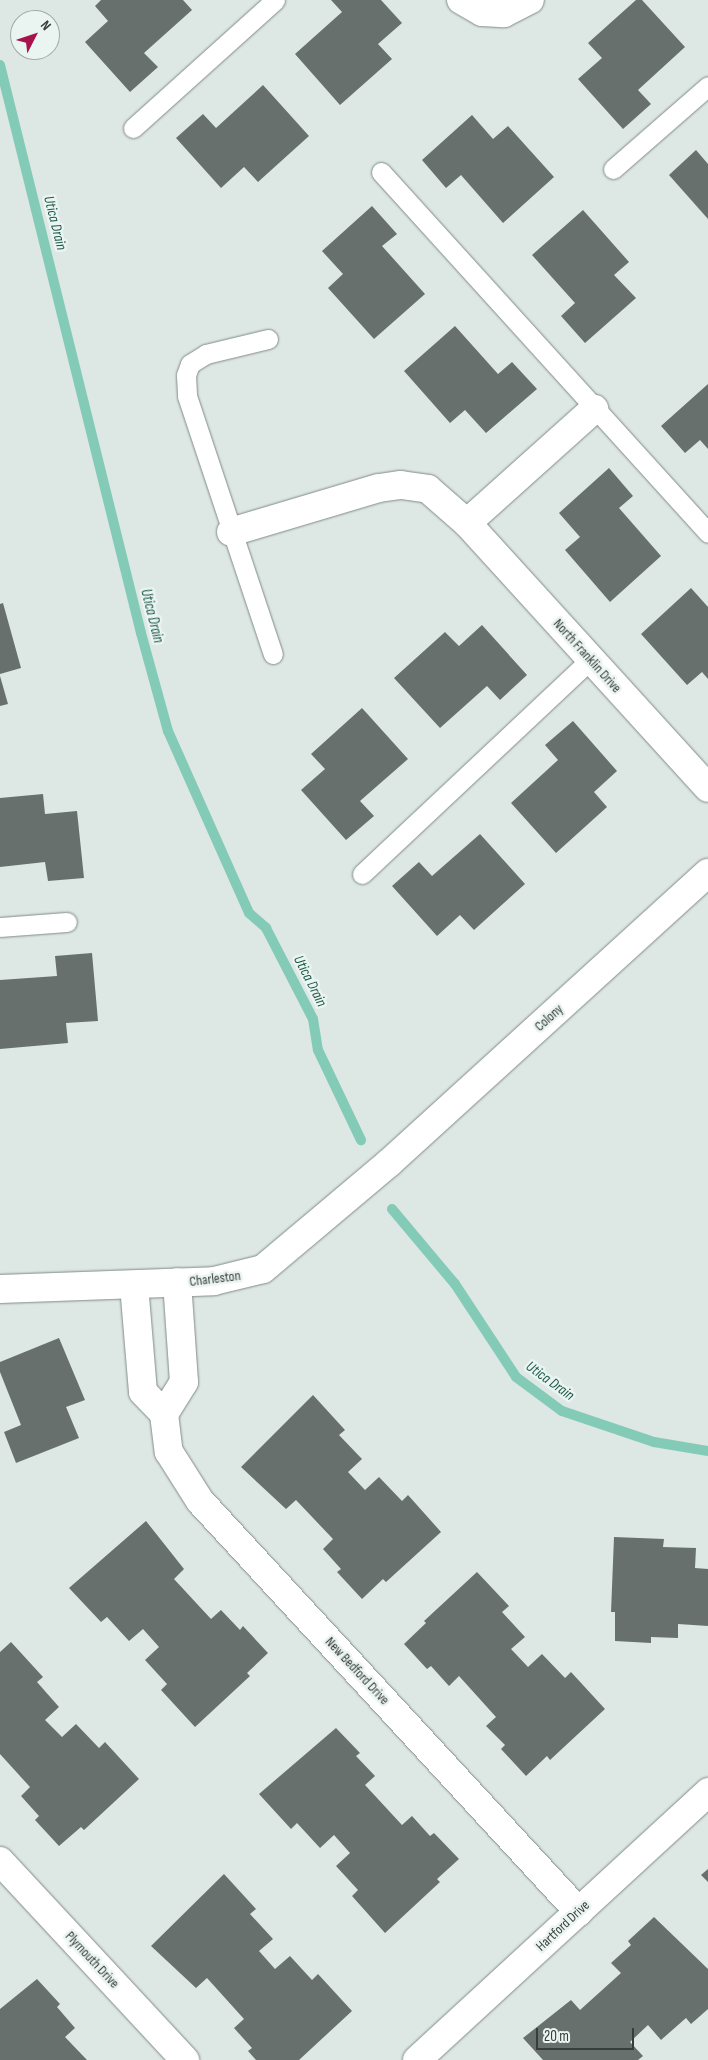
<!DOCTYPE html>
<style>
body{margin:0}
#map{position:relative;width:708px;height:2060px;overflow:hidden;background:#dde7e4;font-family:"Sofia Sans Condensed",sans-serif}
div>[style]{position:absolute}
[style*='--x']{left:calc(var(--x)*1px);top:calc(var(--y)*1px);width:calc(var(--w)*1px);rotate:calc(var(--a)*1deg)}
.stream>*{height:10px;margin:-5px;padding:0 5px;transform-origin:5px;border-radius:5px;background:#84cbb7}
.building>*{inset:0;background:#67706d}
.roads{filter:drop-shadow(0 0 1px #818b88) drop-shadow(0 0 1px #818b88)}
.lane>*{height:19px;margin:-9.5px;padding:0 9.5px;transform-origin:9.5px;border-radius:9.5px;background:#fff}
.street>*{height:28px;margin:-14px;padding:0 14px;transform-origin:14px;border-radius:14px;background:#fff}
span{translate:-50% -50%;white-space:nowrap;text-align:center;line-height:1.15;-webkit-text-stroke:5px #eaf4f1;paint-order:stroke}
.street-label{font-size:14px;color:#383c3b}
.water-label{font-size:15px;color:#1f594a;font-style:italic}
.north{position:absolute;left:10px;top:10px;width:50px;height:50px;box-sizing:border-box;background:#eaf4f1;border:1px solid #a3aaa8;border-radius:50%;rotate:49deg;font-size:14px;font-weight:700;line-height:20px;text-align:center;color:#383c3b}
.north::after{content:'';display:block;margin:auto;width:18px;height:22px;background:#a7134d;clip-path:polygon(50% 0,100% 100%,50% 72%,0 100%)}
.scale{position:absolute;left:536px;top:2028px;width:98px;height:22px;box-sizing:border-box;border:2px solid #383c3b;border-top:0;padding-left:6px;font-size:15px;line-height:18px;white-space:nowrap;color:#383c3b;-webkit-text-stroke:4px #eaf4f1;paint-order:stroke}
</style>
<div id="map">
<div class="stream">
<div style="--x:0;--y:65;--w:585;--a:76.06"></div>
<div style="--x:141;--y:633;--w:102;--a:74.6"></div>
<div style="--x:168;--y:731;--w:199;--a:66"></div>
<div style="--x:249;--y:913;--w:23;--a:41"></div>
<div style="--x:266;--y:928;--w:102;--a:62.7"></div>
<div style="--x:313;--y:1019;--w:31;--a:81"></div>
<div style="--x:318;--y:1050;--w:100;--a:64.5"></div>
<div style="--x:392;--y:1209;--w:98;--a:50"></div>
<div style="--x:455;--y:1284;--w:111;--a:56.7"></div>
<div style="--x:516;--y:1377;--w:57;--a:36.5"></div>
<div style="--x:562;--y:1411;--w:97;--a:18.6"></div>
<div style="--x:654;--y:1442;--w:55;--a:9.5"></div>
</div>
<div class="building">
<div style="clip-path:polygon(101px 0,183px 0,192px 10px,144px 53px,158px 67px,130px 92px,85px 42px,108px 21px,95px 6px)"></div>
<div style="clip-path:polygon(331px 0,381px 0,402px 23px,378px 44px,392px 59px,340px 105px,295px 54px,342px 12px)"></div>
<div style="clip-path:polygon(636px 0,642px 0,685px 47px,638px 90px,651px 104px,623px 129px,578px 79px,602px 58px,588px 43px)"></div>
<div style="clip-path:polygon(263px 85px,309px 136px,258px 182px,244px 167px,221px 188px,176px 138px,203px 114px,216px 128px)"></div>
<div style="clip-path:polygon(472px 115px,493px 139px,508px 126px,554px 177px,503px 223px,461px 175px,446px 188px,422px 160px)"></div>
<div style="clip-path:polygon(696px 150px,708px 164px,708px 219px,669px 175px)"></div>
<div style="clip-path:polygon(372px 206px,397px 234px,382px 246px,425px 294px,374px 339px,328px 288px,343px 274px,322px 251px)"></div>
<div style="clip-path:polygon(583px 210px,629px 262px,614px 275px,636px 298px,585px 343px,561px 316px,575px 303px,532px 255px)"></div>
<div style="clip-path:polygon(455px 326px,498px 374px,512px 362px,537px 389px,486px 433px,465px 410px,450px 423px,404px 371px)"></div>
<div style="clip-path:polygon(708px 384px,708px 449px,700px 440px,685px 453px,661px 426px)"></div>
<div style="clip-path:polygon(609px 468px,633px 496px,619px 508px,661px 556px,610px 602px,565px 550px,580px 537px,559px 513px)"></div>
<div style="clip-path:polygon(691px 588px,708px 607px,708px 679px,702px 672px,687px 685px,641px 634px)"></div>
<div style="clip-path:polygon(3px 603px,21px 668px,0 674px,0 604px)"></div>
<div style="clip-path:polygon(482px 625px,527px 675px,500px 700px,487px 686px,440px 728px,394px 678px,445px 632px,459px 646px)"></div>
<div style="clip-path:polygon(0 676px,8px 704px,0 706px)"></div>
<div style="clip-path:polygon(362px 708px,408px 759px,360px 801px,374px 816px,346px 840px,301px 790px,325px 769px,311px 754px)"></div>
<div style="clip-path:polygon(573px 721px,617px 771px,594px 792px,607px 807px,556px 853px,511px 803px,558px 760px,545px 745px)"></div>
<div style="clip-path:polygon(43px 794px,45px 814px,77px 811px,84px 878px,48px 881px,45px 862px,0 867px,0 798px)"></div>
<div style="clip-path:polygon(480px 834px,525px 884px,474px 930px,460px 915px,437px 936px,392px 886px,419px 862px,432px 876px)"></div>
<div style="clip-path:polygon(92px 953px,98px 1021px,66px 1023px,68px 1043px,0 1049px,0 980px,57px 976px,55px 956px)"></div>
<div style="clip-path:polygon(59px 1338px,85px 1400px,66px 1407px,79px 1438px,16px 1463px,4px 1432px,21px 1425px,0 1372px,0 1362px)"></div>
<div style="clip-path:polygon(313px 1395px,345px 1430px,339px 1435px,362px 1459px,348px 1472px,365px 1490px,379px 1477px,402px 1501px,408px 1495px,441px 1532px,386px 1582px,383px 1579px,362px 1599px,337px 1572px,341px 1569px,323px 1549px,333px 1539px,296px 1500px,286px 1509px,241px 1467px)"></div>
<div style="clip-path:polygon(146px 1521px,184px 1569px,174px 1579px,211px 1619px,221px 1610px,240px 1630px,243px 1626px,268px 1653px,247px 1673px,250px 1676px,195px 1727px,161px 1690px,167px 1684px,145px 1660px,159px 1647px,143px 1629px,129px 1641px,107px 1617px,101px 1622px,69px 1588px)"></div>
<div style="clip-path:polygon(614px 1537px,664px 1539px,663px 1547px,696px 1548px,695px 1568px,708px 1569px,708px 1626px,678px 1624px,678px 1638px,651px 1637px,651px 1643px,615px 1641px,615px 1612px,611px 1612px)"></div>
<div style="clip-path:polygon(477px 1572px,509px 1606px,502px 1612px,525px 1637px,511px 1649px,528px 1667px,542px 1654px,565px 1678px,571px 1672px,605px 1709px,550px 1760px,547px 1756px,526px 1776px,501px 1749px,505px 1745px,486px 1726px,496px 1717px,459px 1676px,449px 1686px,431px 1666px,427px 1669px,404px 1644px,426px 1623px,424px 1621px)"></div>
<div style="clip-path:polygon(11px 1642px,43px 1677px,37px 1682px,59px 1707px,45px 1720px,62px 1737px,76px 1724px,99px 1748px,105px 1742px,139px 1779px,84px 1830px,81px 1827px,59px 1846px,35px 1820px,39px 1816px,21px 1796px,30px 1787px,0 1754px,0 1652px)"></div>
<div style="clip-path:polygon(336px 1728px,360px 1753px,356px 1756px,375px 1776px,365px 1785px,402px 1825px,412px 1816px,430px 1836px,434px 1833px,459px 1859px,437px 1879px,440px 1882px,385px 1933px,352px 1896px,358px 1890px,336px 1866px,350px 1853px,334px 1835px,320px 1848px,297px 1823px,291px 1829px,259px 1794px)"></div>
<div style="clip-path:polygon(708px 1869px,708px 1882px,701px 1875px)"></div>
<div style="clip-path:polygon(224px 1874px,256px 1909px,250px 1914px,273px 1939px,259px 1951px,275px 1969px,290px 1956px,312px 1980px,318px 1974px,352px 2011px,299px 2060px,256px 2060px,248px 2051px,252px 2048px,234px 2028px,244px 2019px,207px 1978px,196px 1988px,151px 1946px)"></div>
<div style="clip-path:polygon(654px 1917px,708px 1969px,708px 2009px,691px 2024px,686px 2018px,661px 2040px,648px 2025px,630px 2042px,643px 2056px,638px 2060px,543px 2060px,523px 2038px,571px 2000px,580px 2010px,621px 1973px,611px 1963px,631px 1945px,628px 1941px)"></div>
<div style="clip-path:polygon(37px 1979px,60px 2004px,57px 2007px,75px 2028px,65px 2037px,87px 2060px,0 2060px,0 2009px)"></div>
</div>
<div class="roads">
<div class="lane">
<div style="--x:133;--y:128;--w:191;--a:-42"></div>
<div style="--x:613;--y:169;--w:126;--a:-41.1"></div>
<div style="--x:381;--y:172;--w:487;--a:47.8"></div>
<div style="--x:268;--y:339;--w:64;--a:166.4"></div>
<div style="--x:206;--y:354;--w:19;--a:148"></div>
<div style="--x:190;--y:364;--w:12;--a:110"></div>
<div style="--x:186;--y:375;--w:21;--a:87"></div>
<div style="--x:187;--y:396;--w:272;--a:71.6"></div>
<div style="--x:362;--y:874;--w:313;--a:-43.2"></div>
<div style="--x:0;--y:927;--w:67;--a:-4.3"></div>
</div>
<div class="street">
<div style="--x:461;--y:0;--w:24;--a:30"></div>
<div style="--x:482;--y:12;--w:22;--a:3"></div>
<div style="--x:504;--y:13;--w:29;--a:-27"></div>
<div style="--x:467;--y:523;--w:171;--a:-41.9"></div>
<div style="--x:231;--y:532;--w:154;--a:-16.6"></div>
<div style="--x:379;--y:488;--w:22;--a:-8"></div>
<div style="--x:401;--y:485;--w:27;--a:8"></div>
<div style="--x:428;--y:489;--w:52;--a:41.1"></div>
<div style="--x:467;--y:523;--w:358;--a:47.7"></div>
<div style="--x:134;--y:1285;--w:107;--a:85.2"></div>
<div style="--x:143;--y:1392;--w:30;--a:46"></div>
<div style="--x:164;--y:1414;--w:38;--a:-58"></div>
<div style="--x:184;--y:1382;--w:100;--a:-94"></div>
<div style="--x:0;--y:1289;--w:214;--a:-2.1"></div>
<div style="--x:214;--y:1281;--w:50;--a:-13.8"></div>
<div style="--x:263;--y:1269;--w:165;--a:-40.1"></div>
<div style="--x:389;--y:1163;--w:431;--a:-42.3"></div>
<div style="--x:164;--y:1414;--w:38;--a:83"></div>
<div style="--x:169;--y:1452;--w:58;--a:57.7"></div>
<div style="--x:200;--y:1501;--w:559;--a:47.32"></div>
<div style="--x:0;--y:1861;--w:272;--a:47.1"></div>
<div style="--x:417;--y:2060;--w:396;--a:-42.6"></div>
</div>
</div>
<div class="street-label">
<span style="left:587px;top:656px;rotate:48deg">North Franklin Drive</span>
<span style="left:549px;top:1018px;rotate:-42deg">Colony</span>
<span style="left:215px;top:1279px;rotate:-7deg">Charleston</span>
<span style="left:357px;top:1671px;rotate:47deg">New Bedford Drive</span>
<span style="left:563px;top:1926px;rotate:-43deg">Hartford Drive</span>
<span style="left:92px;top:1960px;rotate:47deg">Plymouth Drive</span>
</div>
<div class="water-label">
<span style="left:55px;top:223px;rotate:76deg">Utica Drain</span>
<span style="left:152px;top:616px;rotate:76deg">Utica Drain</span>
<span style="left:310px;top:981px;rotate:63deg">Utica Drain</span>
<span style="left:550px;top:1381px;rotate:36deg">Utica Drain</span>
</div>
<div class="north">N</div>
<div class="scale">20 m</div>
</div>
